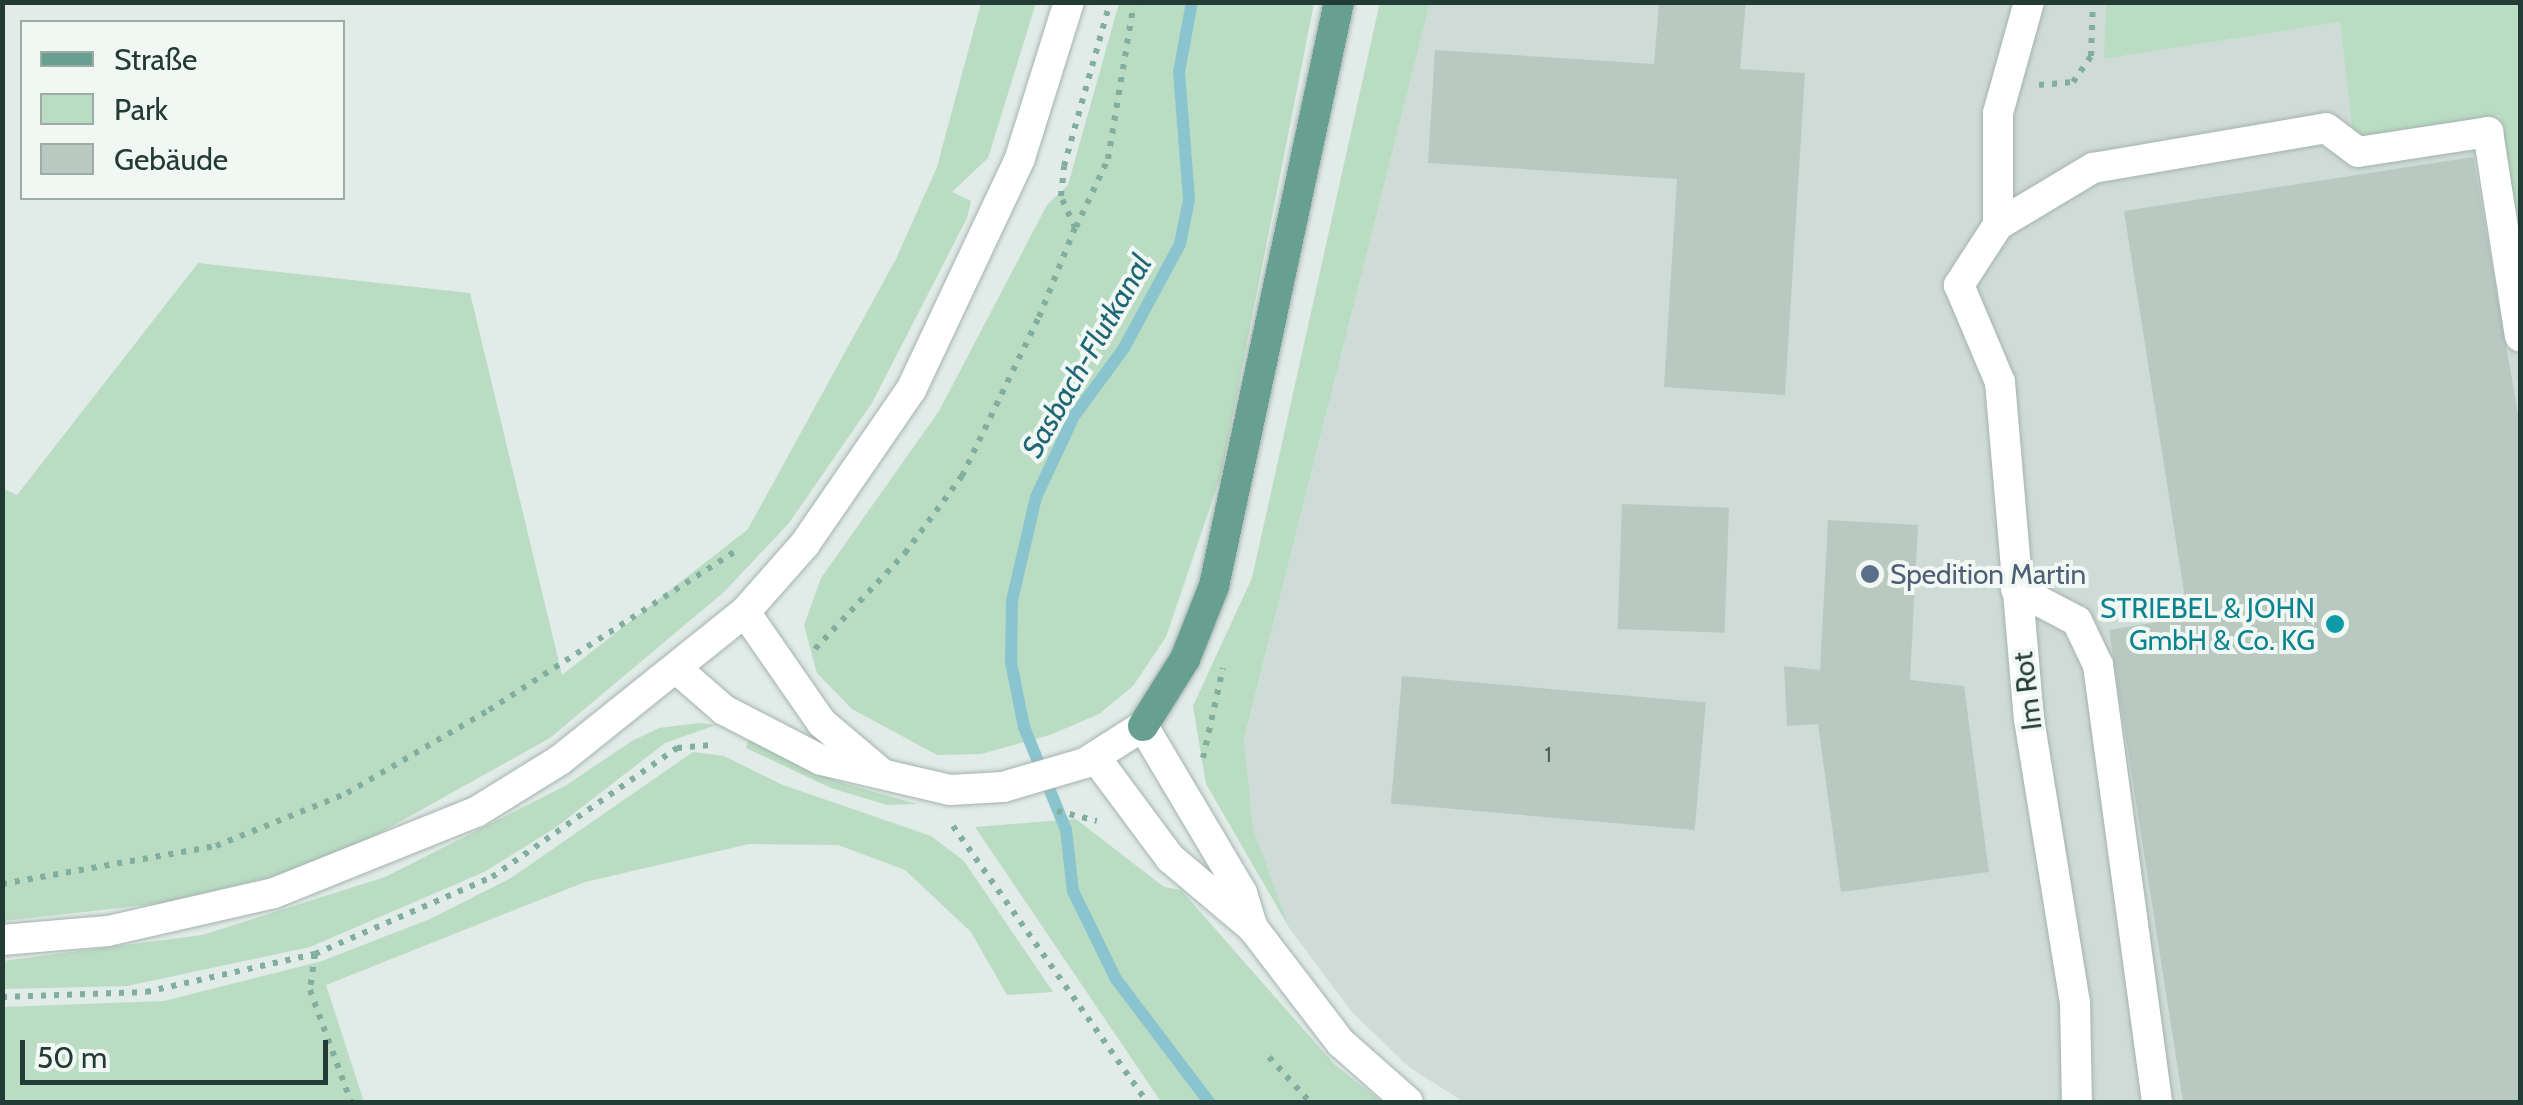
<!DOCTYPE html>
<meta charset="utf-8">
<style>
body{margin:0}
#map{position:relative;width:2523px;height:1105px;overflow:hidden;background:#e1ebe7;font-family:Cabin,sans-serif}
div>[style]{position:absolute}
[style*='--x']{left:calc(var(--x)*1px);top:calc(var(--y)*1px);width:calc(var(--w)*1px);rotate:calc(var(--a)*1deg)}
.built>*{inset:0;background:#cfdbd6}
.green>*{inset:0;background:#badcc3}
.stream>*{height:12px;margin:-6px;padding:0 6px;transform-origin:6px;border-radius:6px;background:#8ac4cf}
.building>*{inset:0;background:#b9c9c2;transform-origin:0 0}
.path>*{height:6px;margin-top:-3px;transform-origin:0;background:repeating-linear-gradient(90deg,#82aea0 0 5px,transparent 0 13px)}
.roads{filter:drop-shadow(0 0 2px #a4b3ae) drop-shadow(0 0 2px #a4b3ae)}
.minor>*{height:30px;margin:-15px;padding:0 15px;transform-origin:15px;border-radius:15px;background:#fff}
.major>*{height:30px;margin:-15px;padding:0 15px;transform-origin:15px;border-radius:15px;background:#679f91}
.dots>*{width:28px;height:28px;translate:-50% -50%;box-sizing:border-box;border:5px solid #f1f8f4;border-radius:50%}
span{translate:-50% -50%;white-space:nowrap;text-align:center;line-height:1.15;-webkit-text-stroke:8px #f1f8f4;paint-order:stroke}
.number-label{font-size:22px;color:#485e58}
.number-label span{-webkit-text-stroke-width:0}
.service-label{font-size:28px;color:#4e5e75}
.left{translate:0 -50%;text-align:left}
.culture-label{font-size:28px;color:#0d838f}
.right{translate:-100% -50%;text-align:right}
.street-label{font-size:28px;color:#223b34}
.water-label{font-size:30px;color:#1e6675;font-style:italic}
.frame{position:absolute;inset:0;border:5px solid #223b34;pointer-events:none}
.legend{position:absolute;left:20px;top:20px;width:325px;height:180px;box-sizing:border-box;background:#f1f8f4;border:2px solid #9eaca7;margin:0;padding:12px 18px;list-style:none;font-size:30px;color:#223b34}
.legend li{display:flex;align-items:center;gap:20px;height:50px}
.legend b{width:50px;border:2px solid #9eaca7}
.scale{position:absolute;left:20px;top:1040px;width:308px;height:45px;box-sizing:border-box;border:5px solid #223b34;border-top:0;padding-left:12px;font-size:30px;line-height:35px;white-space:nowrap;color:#223b34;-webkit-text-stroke:8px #f1f8f4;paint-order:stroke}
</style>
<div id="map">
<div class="built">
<div style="clip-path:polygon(1430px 3px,2106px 3px,2105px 59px,2340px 22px,2355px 143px,2500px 115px,2520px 248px,2520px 1102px,1464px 1102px,1409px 1067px,1351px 1011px,1290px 929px,1253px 828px,1244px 741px)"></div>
</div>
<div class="green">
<div style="clip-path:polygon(1380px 2px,1430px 3px,1244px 740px,1253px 828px,1290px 929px,1206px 784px,1193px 706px,1252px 578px)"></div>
<div style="clip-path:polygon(981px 3px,1036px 3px,988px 158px,952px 192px,971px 201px,967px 218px,872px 403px,789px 523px,724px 592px,550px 738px,360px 844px,271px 877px,164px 903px,3px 921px,2px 488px,17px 495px,198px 263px,470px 293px,562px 675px,748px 529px,896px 259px,937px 167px)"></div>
<div style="clip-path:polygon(1119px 3px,1314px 3px,1221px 475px,1166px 637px,1133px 686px,1099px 714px,1050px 735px,981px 754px,937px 755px,852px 709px,817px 673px,804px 625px,821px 578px,939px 411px,1047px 205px,1068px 185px)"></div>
<div style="clip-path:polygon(2106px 3px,2520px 3px,2520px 248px,2500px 115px,2354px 143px,2340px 22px,2104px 59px)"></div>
<div style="clip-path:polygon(699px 723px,716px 725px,665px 743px,555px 828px,484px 872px,310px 947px,127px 986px,3px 989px,3px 961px,202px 935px,385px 877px,565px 786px,632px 741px,659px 728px)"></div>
<div style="clip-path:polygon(749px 739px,836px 781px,917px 804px,887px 805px,831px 788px,746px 748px)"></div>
<div style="clip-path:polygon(693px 752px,724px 756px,783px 785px,931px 836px,964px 861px,1053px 992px,1007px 995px,971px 932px,905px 870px,838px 845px,749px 844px,585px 882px,326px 985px,364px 1102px,3px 1102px,3px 1007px,164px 1001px,322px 961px,430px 919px,511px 878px)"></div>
<div style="clip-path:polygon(1076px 819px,1164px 887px,1181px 890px,1334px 1064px,1382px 1102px,1161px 1102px,975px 827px)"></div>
</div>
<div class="stream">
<div style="--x:1192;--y:2;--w:71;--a:100.5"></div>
<div style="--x:1179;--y:72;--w:128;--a:85.5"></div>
<div style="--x:1189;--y:200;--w:45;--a:101.6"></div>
<div style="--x:1180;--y:244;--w:118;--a:118.3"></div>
<div style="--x:1124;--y:348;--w:84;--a:126.3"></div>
<div style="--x:1074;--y:416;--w:89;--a:115.1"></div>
<div style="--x:1036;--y:497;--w:107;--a:103"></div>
<div style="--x:1012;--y:601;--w:61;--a:90.9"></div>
<div style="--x:1011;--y:662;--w:66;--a:78.7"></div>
<div style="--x:1024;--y:727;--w:111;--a:67.8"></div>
<div style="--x:1066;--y:830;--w:61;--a:83.5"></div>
<div style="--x:1073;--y:891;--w:98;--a:64"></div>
<div style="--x:1116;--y:979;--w:154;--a:52.9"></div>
</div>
<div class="building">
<div style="clip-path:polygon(1659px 2px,1746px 2px,1740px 69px,1805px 73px,1785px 395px,1664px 387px,1677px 179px,1428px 163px,1435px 50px,1654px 64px)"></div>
<div style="clip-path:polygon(2473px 157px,2520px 425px,2520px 1102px,2183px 1102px,2109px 630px,2188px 617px,2124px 211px)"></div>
<div style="left:1622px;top:504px;width:107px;height:125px;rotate:2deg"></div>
<div style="clip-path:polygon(1828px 520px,1918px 525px,1910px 680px,1964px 686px,1989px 872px,1841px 892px,1818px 724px,1787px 726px,1784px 666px,1820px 670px)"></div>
<div style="left:1402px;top:676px;width:305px;height:128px;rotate:5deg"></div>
</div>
<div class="path">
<div style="--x:2039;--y:85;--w:34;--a:-5"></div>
<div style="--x:2073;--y:82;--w:32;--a:-55"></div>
<div style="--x:2091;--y:56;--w:54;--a:-87.9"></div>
<div style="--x:1076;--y:227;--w:75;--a:-64.8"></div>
<div style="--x:1108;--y:159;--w:159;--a:-80.6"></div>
<div style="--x:815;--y:649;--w:132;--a:-46.8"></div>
<div style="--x:905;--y:553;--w:96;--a:-53.5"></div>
<div style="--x:962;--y:476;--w:177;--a:-64.2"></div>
<div style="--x:1039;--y:317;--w:96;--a:-68"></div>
<div style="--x:1075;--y:228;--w:35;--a:-114"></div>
<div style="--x:1061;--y:196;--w:30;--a:-84"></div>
<div style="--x:1064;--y:166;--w:170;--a:-74.3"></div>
<div style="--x:1203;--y:758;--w:92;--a:-77.5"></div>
<div style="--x:1057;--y:811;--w:41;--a:14"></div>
<div style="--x:953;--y:826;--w:337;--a:54.9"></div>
<div style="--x:2;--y:884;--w:217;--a:-10.1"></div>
<div style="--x:216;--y:846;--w:141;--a:-22"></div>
<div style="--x:347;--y:793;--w:164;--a:-30.3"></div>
<div style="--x:489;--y:710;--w:292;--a:-32.8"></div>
<div style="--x:315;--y:954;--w:36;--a:98"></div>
<div style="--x:310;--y:990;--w:119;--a:69.9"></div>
<div style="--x:2;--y:997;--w:144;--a:-2"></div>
<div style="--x:146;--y:992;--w:173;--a:-12.7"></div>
<div style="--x:315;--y:954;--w:193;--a:-23.5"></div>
<div style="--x:492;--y:877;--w:226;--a:-34.9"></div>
<div style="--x:677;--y:748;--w:33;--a:-5"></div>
<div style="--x:1269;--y:1057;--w:61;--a:47.7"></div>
</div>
<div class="roads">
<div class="minor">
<div style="--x:2029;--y:2;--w:115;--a:105.6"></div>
<div style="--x:1998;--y:113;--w:112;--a:90"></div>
<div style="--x:1998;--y:225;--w:72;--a:123"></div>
<div style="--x:1959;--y:285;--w:105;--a:67.1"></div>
<div style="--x:2000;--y:382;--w:338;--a:85.1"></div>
<div style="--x:2029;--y:719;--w:287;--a:80.8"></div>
<div style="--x:2075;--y:1002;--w:100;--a:88.9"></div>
<div style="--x:1998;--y:225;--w:111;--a:-31"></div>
<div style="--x:2093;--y:168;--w:236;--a:-9.7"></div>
<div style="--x:2326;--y:128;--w:40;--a:37"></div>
<div style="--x:2358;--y:152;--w:132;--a:-8.7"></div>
<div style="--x:2488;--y:132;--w:207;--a:81.1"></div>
<div style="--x:2016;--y:589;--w:69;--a:27.7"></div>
<div style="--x:2077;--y:621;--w:49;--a:64.5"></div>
<div style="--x:2098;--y:665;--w:441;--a:82.3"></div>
<div style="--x:745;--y:612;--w:135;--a:55.3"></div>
<div style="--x:822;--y:723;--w:76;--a:40.2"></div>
<div style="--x:678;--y:670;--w:61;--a:41"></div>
<div style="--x:724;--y:710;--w:109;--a:27.3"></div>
<div style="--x:821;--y:760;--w:132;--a:13.1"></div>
<div style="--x:950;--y:790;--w:53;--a:-3.2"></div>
<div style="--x:1003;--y:787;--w:85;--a:-16.3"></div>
<div style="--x:1085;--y:763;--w:69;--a:-32.5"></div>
<div style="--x:1143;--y:726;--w:194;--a:59.3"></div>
<div style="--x:1242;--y:893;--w:37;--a:73"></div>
<div style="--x:1095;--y:757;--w:126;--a:53.4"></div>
<div style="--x:1170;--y:858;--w:109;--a:40.1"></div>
<div style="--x:1253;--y:928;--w:145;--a:52.6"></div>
<div style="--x:1341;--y:1043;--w:89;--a:41.4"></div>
<div style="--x:2;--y:940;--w:106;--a:-4.9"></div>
<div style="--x:108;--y:931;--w:170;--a:-12.9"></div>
<div style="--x:274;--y:893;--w:218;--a:-21.9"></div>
<div style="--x:476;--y:812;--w:99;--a:-31.8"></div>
<div style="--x:560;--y:760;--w:237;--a:-38.7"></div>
<div style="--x:745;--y:612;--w:91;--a:-48.6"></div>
<div style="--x:805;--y:544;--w:187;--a:-55.5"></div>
<div style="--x:911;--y:390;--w:256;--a:-64.8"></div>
<div style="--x:1020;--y:158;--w:164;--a:-72.6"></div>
</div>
<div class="major">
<div style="--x:1143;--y:726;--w:79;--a:-57.9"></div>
<div style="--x:1185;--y:659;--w:79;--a:-68.3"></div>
<div style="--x:1214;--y:586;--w:597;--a:-77.92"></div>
</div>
</div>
<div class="dots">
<div style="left:1870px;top:574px;background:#5c6f8a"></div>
<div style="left:2335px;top:624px;background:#0f9aa8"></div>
</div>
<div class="number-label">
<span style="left:1548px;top:755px">1</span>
</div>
<div class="service-label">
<span class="left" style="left:1890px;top:574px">Spedition Martin</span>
</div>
<div class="culture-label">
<span class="right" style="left:2315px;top:624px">STRIEBEL &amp; JOHN<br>GmbH &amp; Co. KG</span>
</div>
<div class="street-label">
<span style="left:2027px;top:691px;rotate:-97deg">Im Rot</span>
</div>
<div class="water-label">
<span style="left:1087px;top:356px;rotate:-60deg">Sasbach-Flutkanal</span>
</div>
<div class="frame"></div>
<ul class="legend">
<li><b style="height:12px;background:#679f91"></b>Straße</li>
<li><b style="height:28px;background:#badcc3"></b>Park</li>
<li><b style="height:28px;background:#b9c9c2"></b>Gebäude</li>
</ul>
<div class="scale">50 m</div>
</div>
